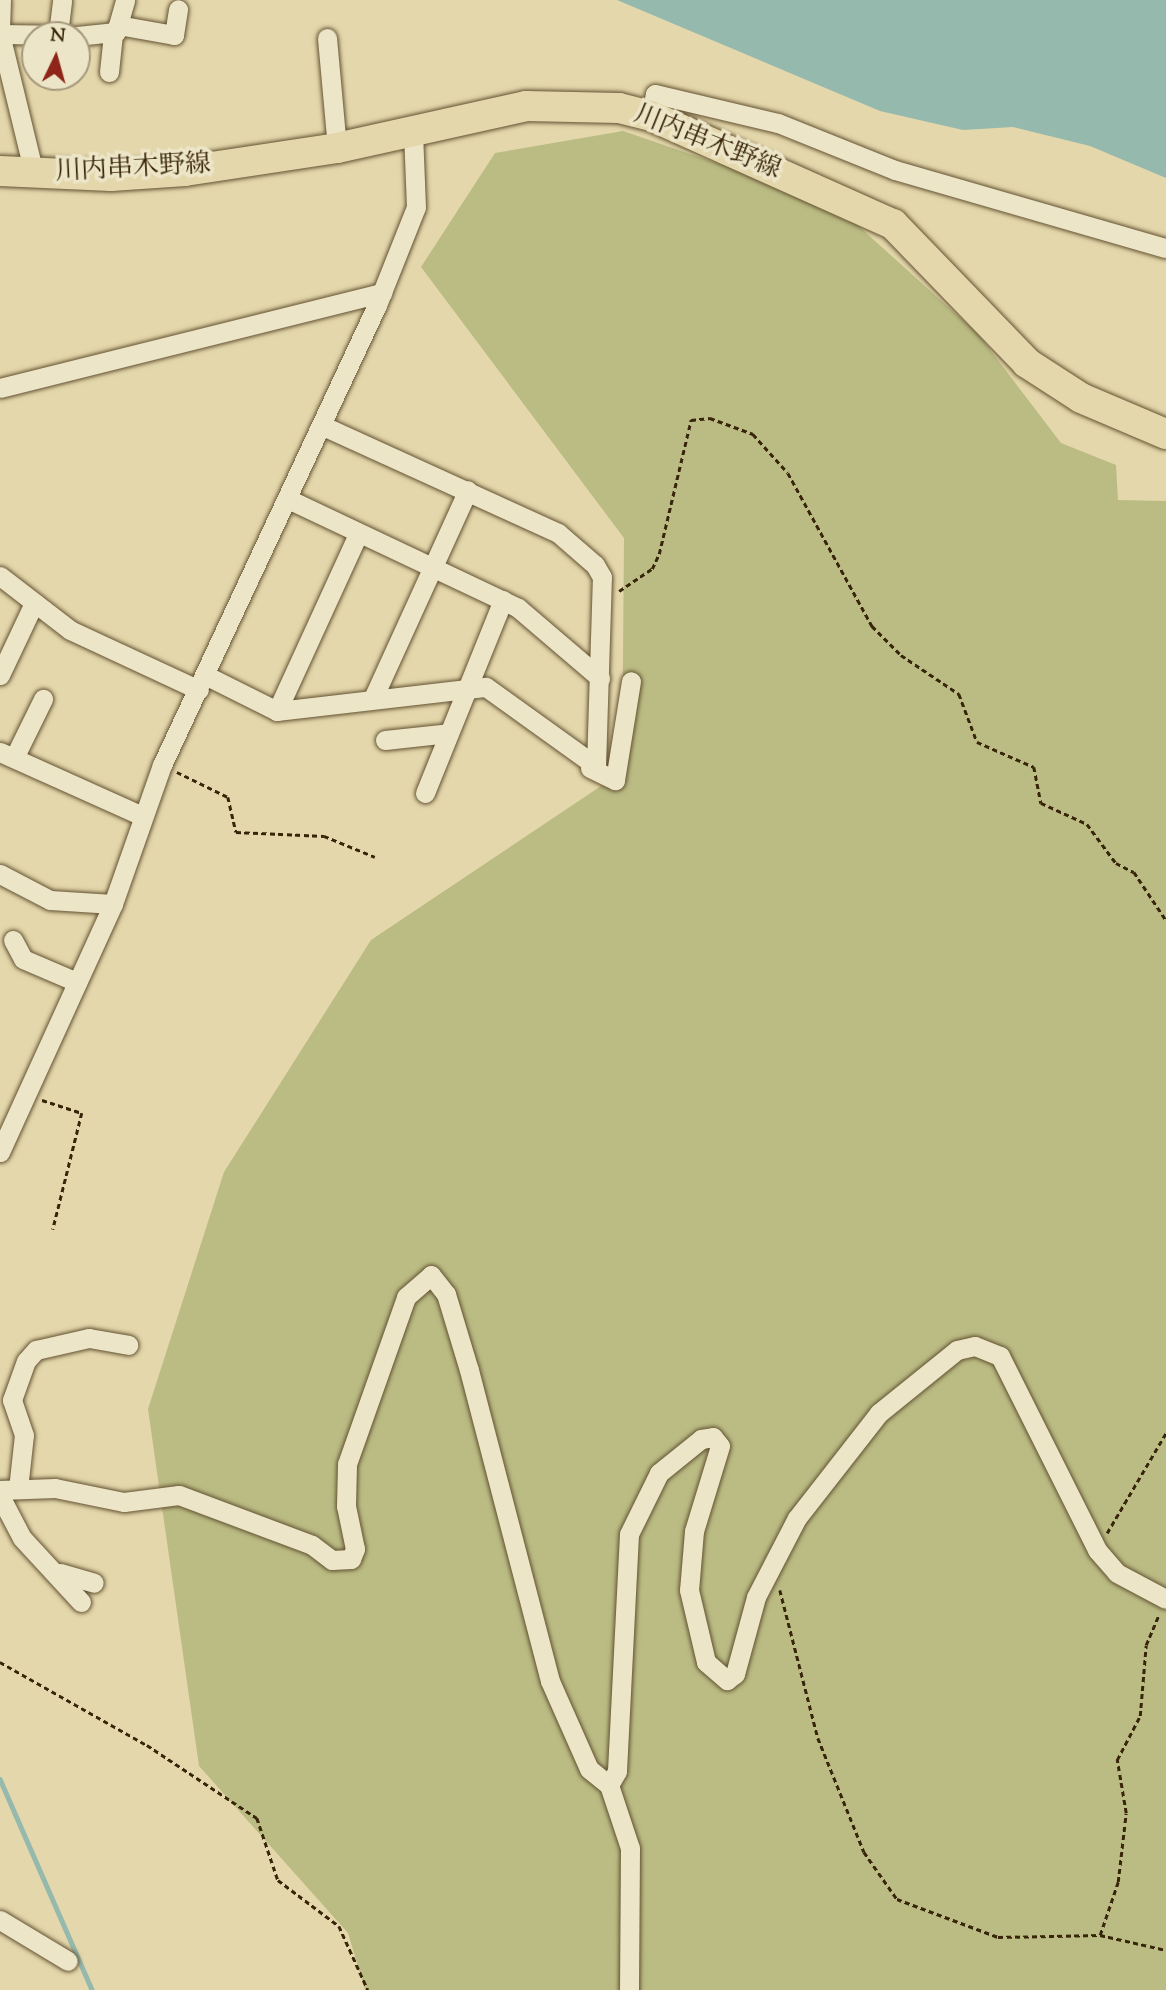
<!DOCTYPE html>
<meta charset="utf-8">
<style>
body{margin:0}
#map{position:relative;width:1166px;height:1990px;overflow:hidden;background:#e4d7ab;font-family:"Sorts Mill Goudy","Noto Serif JP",serif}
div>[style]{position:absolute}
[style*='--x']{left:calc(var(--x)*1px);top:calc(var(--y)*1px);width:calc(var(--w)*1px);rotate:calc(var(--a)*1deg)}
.green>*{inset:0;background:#bbbc84}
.water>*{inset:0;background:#95b9ad}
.stream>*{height:4.5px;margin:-2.25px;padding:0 2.25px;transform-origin:2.25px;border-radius:2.25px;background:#95b9ad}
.path>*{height:2.5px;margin-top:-1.25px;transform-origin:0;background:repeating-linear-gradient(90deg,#382509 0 5px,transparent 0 8.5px)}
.roads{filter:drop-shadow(0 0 2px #635232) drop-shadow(0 0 2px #635232)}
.street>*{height:19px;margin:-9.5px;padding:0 9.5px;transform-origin:9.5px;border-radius:9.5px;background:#ede5c8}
.primary>*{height:30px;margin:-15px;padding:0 15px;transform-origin:15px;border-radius:15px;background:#e4d7ab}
span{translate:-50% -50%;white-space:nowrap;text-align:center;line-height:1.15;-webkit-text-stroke:7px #ede5c8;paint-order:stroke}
.street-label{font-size:26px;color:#382509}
.north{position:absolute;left:21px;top:21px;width:70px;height:70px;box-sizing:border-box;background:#ede5c8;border:2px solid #a5987c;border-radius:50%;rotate:5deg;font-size:19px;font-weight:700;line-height:28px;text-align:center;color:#382509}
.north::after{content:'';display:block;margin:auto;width:24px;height:32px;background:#8f2418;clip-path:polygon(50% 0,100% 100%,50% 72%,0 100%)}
</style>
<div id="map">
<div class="green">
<div style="clip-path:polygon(623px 131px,833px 203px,978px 334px,1061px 443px,1116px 465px,1118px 500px,1166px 501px,1166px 1990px,365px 1990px,348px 1933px,199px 1766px,148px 1409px,224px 1172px,371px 940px,622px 772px,624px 538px,421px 267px,495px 153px)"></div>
</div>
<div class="water">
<div style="clip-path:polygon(617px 0,1166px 0,1166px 178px,1090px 146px,1013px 127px,963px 130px,880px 111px)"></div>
</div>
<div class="stream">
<div style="--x:0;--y:1779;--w:230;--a:66.4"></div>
</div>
<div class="path">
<div style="--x:619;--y:591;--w:40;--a:-34"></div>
<div style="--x:652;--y:569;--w:17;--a:-65"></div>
<div style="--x:659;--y:554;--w:138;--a:-76.6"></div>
<div style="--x:691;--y:420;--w:19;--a:-6"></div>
<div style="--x:710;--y:418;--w:46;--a:20.4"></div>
<div style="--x:753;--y:434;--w:52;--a:48.1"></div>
<div style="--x:788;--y:473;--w:175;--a:61.2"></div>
<div style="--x:872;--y:626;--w:41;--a:45"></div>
<div style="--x:901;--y:655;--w:70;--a:33.9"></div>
<div style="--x:959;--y:694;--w:51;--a:69.4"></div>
<div style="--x:977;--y:742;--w:62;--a:23.7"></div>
<div style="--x:1034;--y:767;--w:37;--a:79"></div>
<div style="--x:1041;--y:803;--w:51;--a:24.5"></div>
<div style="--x:1087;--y:824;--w:49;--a:53.4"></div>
<div style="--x:1116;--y:863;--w:20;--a:27"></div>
<div style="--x:1134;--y:872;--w:58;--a:56.3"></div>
<div style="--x:177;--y:772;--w:57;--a:26.1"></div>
<div style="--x:228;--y:797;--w:36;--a:77"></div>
<div style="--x:236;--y:832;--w:88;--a:2.6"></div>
<div style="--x:324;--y:836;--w:55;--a:22.4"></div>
<div style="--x:42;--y:1100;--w:42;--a:18"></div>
<div style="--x:82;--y:1113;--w:120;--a:104"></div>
<div style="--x:1107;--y:1533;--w:116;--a:-59.5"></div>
<div style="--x:780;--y:1590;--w:153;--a:75.6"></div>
<div style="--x:818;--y:1738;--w:123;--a:68"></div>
<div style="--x:864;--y:1852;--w:57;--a:54.9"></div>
<div style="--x:897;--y:1899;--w:108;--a:20.6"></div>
<div style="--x:998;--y:1937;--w:102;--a:-1.1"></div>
<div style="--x:1100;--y:1935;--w:68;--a:12.8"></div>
<div style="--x:0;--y:1662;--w:169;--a:29.5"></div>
<div style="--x:147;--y:1745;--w:132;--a:33.6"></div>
<div style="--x:257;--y:1818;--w:65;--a:71.3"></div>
<div style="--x:278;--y:1880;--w:76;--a:37"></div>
<div style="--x:339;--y:1926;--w:70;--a:65.6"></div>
<div style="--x:1100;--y:1935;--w:56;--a:-71.2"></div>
<div style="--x:1118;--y:1882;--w:69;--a:-83.4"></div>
<div style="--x:1126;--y:1813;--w:54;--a:-99.6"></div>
<div style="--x:1117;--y:1760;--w:50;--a:-62.4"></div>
<div style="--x:1140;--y:1716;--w:71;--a:-85.2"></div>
<div style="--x:1146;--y:1645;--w:33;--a:-67"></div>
</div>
<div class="roads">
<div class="street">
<div style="--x:1;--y:0;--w:34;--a:92"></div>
<div style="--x:0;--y:34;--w:144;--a:76.3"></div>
<div style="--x:118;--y:25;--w:57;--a:10.1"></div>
<div style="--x:174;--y:35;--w:26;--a:-81"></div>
<div style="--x:0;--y:34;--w:68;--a:0.8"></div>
<div style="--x:58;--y:34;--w:34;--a:-83"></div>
<div style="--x:77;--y:36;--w:39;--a:-6"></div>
<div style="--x:116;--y:32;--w:33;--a:-74"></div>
<div style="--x:327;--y:38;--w:110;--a:84.8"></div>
<div style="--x:109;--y:72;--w:38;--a:-84"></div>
<div style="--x:651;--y:116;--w:22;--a:-80"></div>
<div style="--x:655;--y:94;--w:126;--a:13.3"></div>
<div style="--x:778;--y:123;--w:126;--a:21.9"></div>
<div style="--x:895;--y:170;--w:282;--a:16.1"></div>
<div style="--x:0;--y:388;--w:394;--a:-14"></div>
<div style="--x:290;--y:500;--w:252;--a:25.3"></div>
<div style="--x:518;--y:608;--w:108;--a:40.5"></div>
<div style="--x:0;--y:576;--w:88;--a:37.6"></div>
<div style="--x:70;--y:630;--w:142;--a:24.9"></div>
<div style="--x:0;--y:675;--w:80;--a:-64.7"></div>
<div style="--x:205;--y:675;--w:80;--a:26.6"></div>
<div style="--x:277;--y:711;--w:210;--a:-6.6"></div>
<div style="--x:486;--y:687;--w:135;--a:35.7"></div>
<div style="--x:596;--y:766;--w:189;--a:-88.2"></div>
<div style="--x:602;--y:577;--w:14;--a:-120"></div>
<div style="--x:595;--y:565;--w:49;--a:-139.1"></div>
<div style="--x:558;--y:533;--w:260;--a:-155.5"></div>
<div style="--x:374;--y:696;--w:226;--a:-65.5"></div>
<div style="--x:277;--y:711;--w:195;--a:-65.4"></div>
<div style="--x:385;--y:740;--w:64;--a:-6.2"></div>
<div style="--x:0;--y:752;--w:154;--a:24.2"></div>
<div style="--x:14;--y:758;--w:66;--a:-63.8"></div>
<div style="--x:590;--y:768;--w:28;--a:26"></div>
<div style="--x:615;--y:780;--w:100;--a:-80.8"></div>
<div style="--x:425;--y:793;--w:208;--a:-68"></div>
<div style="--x:0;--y:874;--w:56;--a:27.5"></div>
<div style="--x:50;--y:900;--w:63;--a:3.6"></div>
<div style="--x:13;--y:940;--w:21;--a:62"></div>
<div style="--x:23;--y:959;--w:59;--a:23.1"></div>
<div style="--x:0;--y:1152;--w:273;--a:-65.5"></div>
<div style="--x:113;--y:904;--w:147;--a:-70.6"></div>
<div style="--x:162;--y:765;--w:508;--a:-64.95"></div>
<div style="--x:377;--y:305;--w:105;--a:-68.3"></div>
<div style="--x:416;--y:207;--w:74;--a:-92.3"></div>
<div style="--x:18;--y:1489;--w:54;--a:-83.7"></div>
<div style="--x:24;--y:1435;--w:37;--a:-109"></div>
<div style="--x:12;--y:1400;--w:41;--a:-70.3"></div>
<div style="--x:26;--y:1361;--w:15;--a:-48"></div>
<div style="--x:36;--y:1350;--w:54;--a:-12.8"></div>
<div style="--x:89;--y:1338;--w:40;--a:10"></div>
<div style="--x:0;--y:1490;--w:55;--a:-2.1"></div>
<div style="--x:55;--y:1488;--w:70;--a:11.5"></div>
<div style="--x:124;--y:1502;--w:55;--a:-7.3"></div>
<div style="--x:179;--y:1495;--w:142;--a:20.6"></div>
<div style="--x:312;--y:1545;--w:25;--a:37"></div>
<div style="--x:332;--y:1560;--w:19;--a:-3"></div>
<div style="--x:351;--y:1559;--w:11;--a:-68"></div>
<div style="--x:355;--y:1549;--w:44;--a:-101.8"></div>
<div style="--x:346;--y:1506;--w:42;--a:-88.6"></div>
<div style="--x:347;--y:1464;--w:177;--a:-70.5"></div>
<div style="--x:406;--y:1297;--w:33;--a:-41"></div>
<div style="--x:431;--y:1275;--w:24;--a:52"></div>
<div style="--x:446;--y:1294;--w:79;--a:73.2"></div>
<div style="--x:469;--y:1370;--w:321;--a:75.4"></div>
<div style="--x:550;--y:1681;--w:96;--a:66.1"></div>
<div style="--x:589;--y:1769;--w:26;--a:39"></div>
<div style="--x:0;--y:1496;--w:47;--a:62.4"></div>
<div style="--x:22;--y:1538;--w:87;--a:47.3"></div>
<div style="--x:60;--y:1573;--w:35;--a:16"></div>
<div style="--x:609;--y:1785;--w:16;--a:-60"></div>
<div style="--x:617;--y:1771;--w:237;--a:-87.1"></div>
<div style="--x:629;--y:1534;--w:68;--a:-63.8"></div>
<div style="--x:659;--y:1473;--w:54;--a:-39"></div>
<div style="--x:701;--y:1439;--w:12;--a:-9"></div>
<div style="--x:713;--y:1437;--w:11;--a:52"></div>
<div style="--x:720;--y:1446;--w:89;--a:107"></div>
<div style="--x:694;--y:1531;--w:59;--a:94.8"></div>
<div style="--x:689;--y:1590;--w:74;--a:76.7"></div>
<div style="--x:706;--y:1662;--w:28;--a:41"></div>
<div style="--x:727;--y:1680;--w:10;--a:-37"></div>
<div style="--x:735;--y:1674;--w:80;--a:-74.7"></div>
<div style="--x:756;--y:1597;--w:89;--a:-62.6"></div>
<div style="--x:797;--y:1518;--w:133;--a:-52"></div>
<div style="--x:879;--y:1413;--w:100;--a:-38.9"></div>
<div style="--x:957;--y:1350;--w:18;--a:-13"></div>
<div style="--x:975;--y:1346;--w:27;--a:22"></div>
<div style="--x:1000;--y:1356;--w:217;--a:63.4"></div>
<div style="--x:1097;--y:1550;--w:30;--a:49"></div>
<div style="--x:1117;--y:1573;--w:55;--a:28"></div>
<div style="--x:609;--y:1785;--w:66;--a:71.6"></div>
<div style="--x:630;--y:1848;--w:142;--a:90.4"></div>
<div style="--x:0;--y:1920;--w:79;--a:31.1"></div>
</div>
<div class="primary">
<div style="--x:0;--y:171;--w:111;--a:2.6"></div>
<div style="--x:111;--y:176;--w:74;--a:-3.9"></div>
<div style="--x:185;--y:171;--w:154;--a:-8.6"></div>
<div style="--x:337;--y:148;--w:194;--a:-12.5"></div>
<div style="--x:526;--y:106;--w:93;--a:1.2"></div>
<div style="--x:619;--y:108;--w:33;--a:14"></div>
<div style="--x:651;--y:116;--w:265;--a:24.1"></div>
<div style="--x:893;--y:224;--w:193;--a:46"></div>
<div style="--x:1027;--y:363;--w:64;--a:32.9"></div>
<div style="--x:1081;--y:398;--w:92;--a:23"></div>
</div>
</div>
<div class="street-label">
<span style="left:707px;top:143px;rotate:22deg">川内串木野線</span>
<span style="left:133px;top:169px;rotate:-3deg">川内串木野線</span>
</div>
<div class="north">N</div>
</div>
